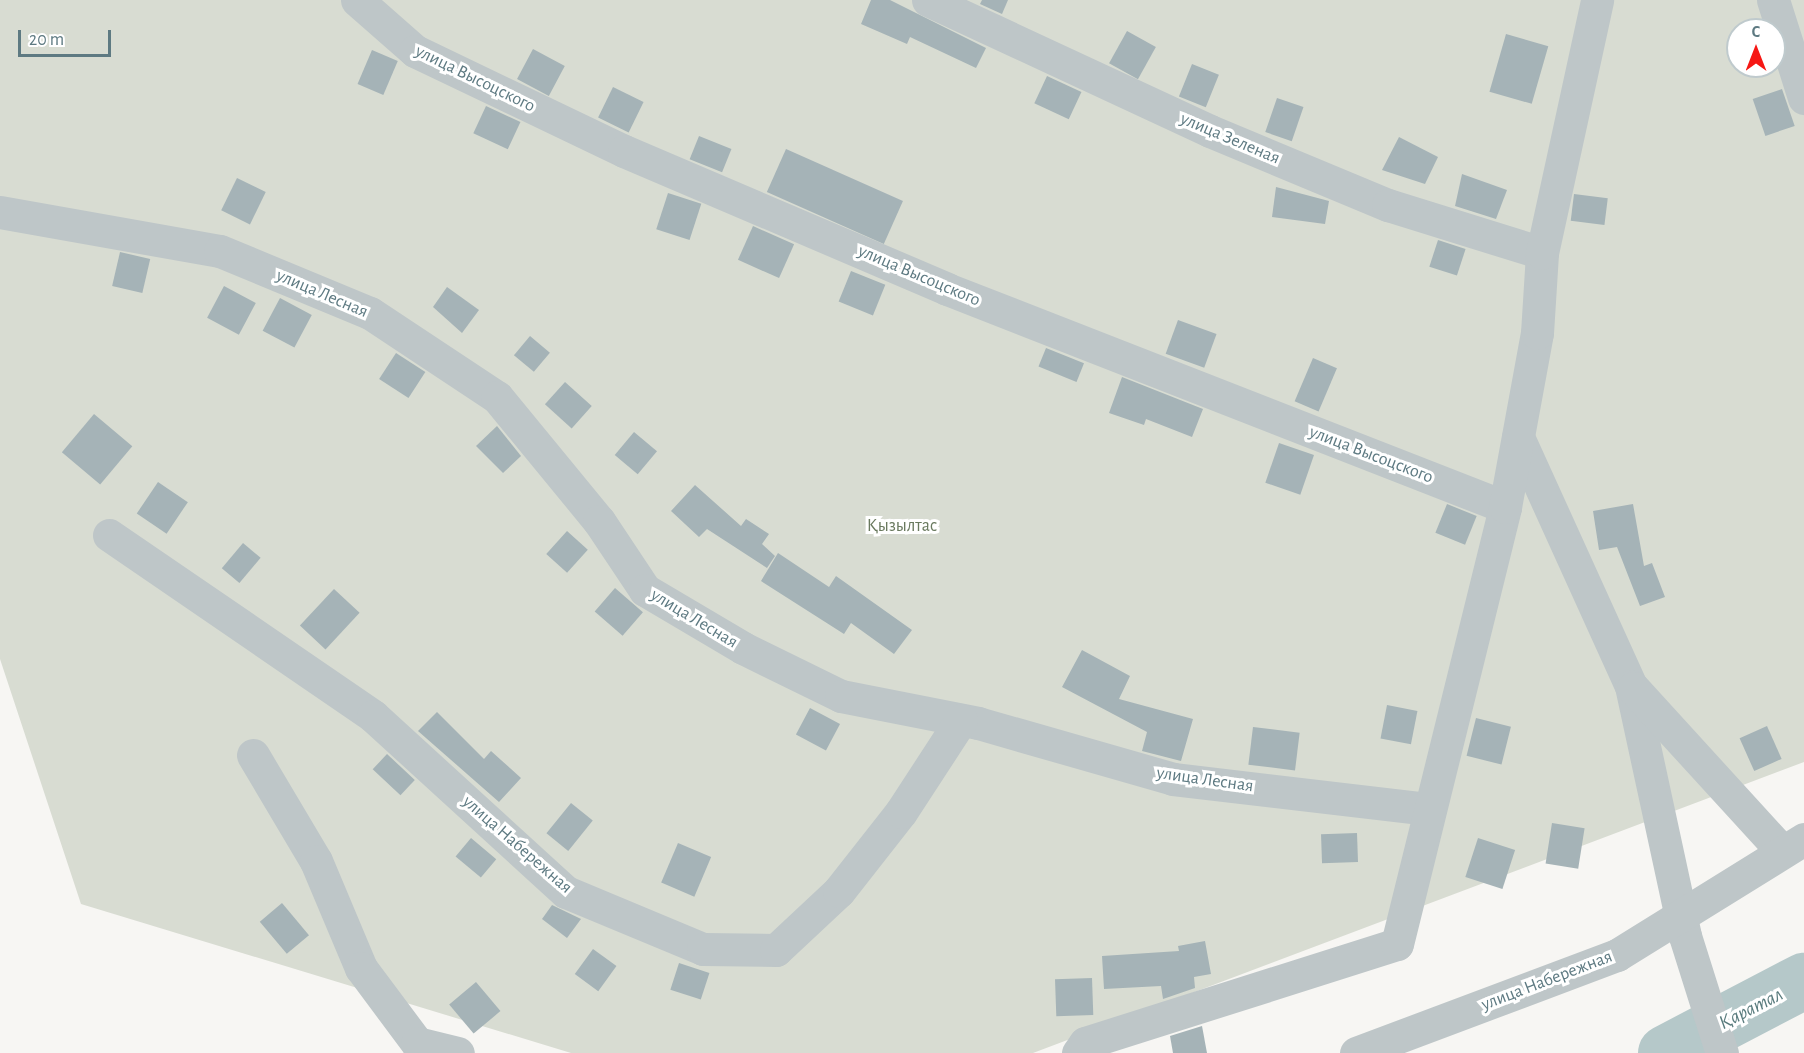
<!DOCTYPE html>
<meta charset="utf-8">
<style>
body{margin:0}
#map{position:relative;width:1804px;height:1053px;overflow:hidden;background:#f7f6f3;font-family:"Alegreya Sans",sans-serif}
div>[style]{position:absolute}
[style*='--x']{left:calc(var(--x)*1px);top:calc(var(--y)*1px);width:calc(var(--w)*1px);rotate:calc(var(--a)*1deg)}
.green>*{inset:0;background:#d8dcd2}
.river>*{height:56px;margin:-28px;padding:0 28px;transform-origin:28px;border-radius:28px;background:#b5c8c9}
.building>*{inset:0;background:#a5b3b7;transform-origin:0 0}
.minor>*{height:33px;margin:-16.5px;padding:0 16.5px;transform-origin:16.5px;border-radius:16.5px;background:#bec6c8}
span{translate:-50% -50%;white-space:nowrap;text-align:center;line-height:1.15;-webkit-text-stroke:6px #fff;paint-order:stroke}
.street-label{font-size:18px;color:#5e7a82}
.park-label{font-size:18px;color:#69795e}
.water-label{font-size:20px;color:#597b7d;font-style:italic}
.north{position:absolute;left:1726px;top:18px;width:60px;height:60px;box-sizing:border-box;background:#fff;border:2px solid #bfcacd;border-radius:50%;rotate:0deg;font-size:16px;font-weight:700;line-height:24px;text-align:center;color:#5e7a82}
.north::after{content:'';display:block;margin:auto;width:21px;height:27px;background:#f61714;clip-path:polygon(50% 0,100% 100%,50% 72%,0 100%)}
.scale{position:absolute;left:18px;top:30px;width:93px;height:27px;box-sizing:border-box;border:3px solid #5e7a82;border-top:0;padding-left:8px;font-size:18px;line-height:21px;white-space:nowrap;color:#5e7a82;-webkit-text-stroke:4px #fff;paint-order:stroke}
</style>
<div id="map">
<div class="green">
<div style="clip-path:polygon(evenodd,0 0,1804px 0,1804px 762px,1033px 1053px,571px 1053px,81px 904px,0 659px,0 0,1738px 30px,1774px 30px,1774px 66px,1738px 66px,1738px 30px)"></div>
</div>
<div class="river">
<div style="--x:1666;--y:1053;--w:156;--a:-27.6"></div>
</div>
<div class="building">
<div style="clip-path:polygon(871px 0,890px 0,986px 48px,976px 68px,910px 37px,907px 44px,861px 24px)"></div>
<div style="clip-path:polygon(982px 0,1008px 0,1002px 14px,980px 4px)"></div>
<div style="left:1127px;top:31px;width:33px;height:37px;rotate:29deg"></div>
<div style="left:1506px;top:34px;width:44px;height:60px;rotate:16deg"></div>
<div style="left:533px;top:49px;width:36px;height:34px;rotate:28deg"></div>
<div style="left:372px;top:50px;width:28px;height:37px;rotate:23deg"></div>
<div style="left:1192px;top:64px;width:29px;height:35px;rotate:22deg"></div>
<div style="left:1047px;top:76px;width:38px;height:30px;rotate:25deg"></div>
<div style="left:613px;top:87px;width:34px;height:34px;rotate:26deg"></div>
<div style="left:1782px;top:89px;width:39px;height:31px;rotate:71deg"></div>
<div style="left:1277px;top:98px;width:28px;height:36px;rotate:19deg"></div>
<div style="left:486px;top:106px;width:38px;height:30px;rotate:25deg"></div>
<div style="left:699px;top:136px;width:35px;height:25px;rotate:22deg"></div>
<div style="clip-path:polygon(1399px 137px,1438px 157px,1425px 184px,1382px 170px)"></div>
<div style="left:786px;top:149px;width:128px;height:47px;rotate:24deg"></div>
<div style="clip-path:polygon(1462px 174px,1507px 190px,1496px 219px,1455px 206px)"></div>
<div style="left:237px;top:178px;width:32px;height:36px;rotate:26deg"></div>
<div style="clip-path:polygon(1276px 187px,1329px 201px,1325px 224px,1272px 217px)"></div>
<div style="left:668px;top:193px;width:35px;height:38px;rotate:18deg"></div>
<div style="left:1574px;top:194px;width:34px;height:27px;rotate:7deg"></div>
<div style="left:753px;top:226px;width:45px;height:37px;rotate:24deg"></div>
<div style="left:1438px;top:240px;width:29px;height:28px;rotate:18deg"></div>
<div style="left:120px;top:252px;width:31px;height:35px;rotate:13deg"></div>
<div style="left:851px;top:271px;width:37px;height:33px;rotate:22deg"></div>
<div style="left:224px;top:286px;width:36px;height:36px;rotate:28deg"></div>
<div style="clip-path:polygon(447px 287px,479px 310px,462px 333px,433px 307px)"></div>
<div style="left:280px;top:298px;width:36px;height:37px;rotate:28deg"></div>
<div style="left:1178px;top:320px;width:41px;height:36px;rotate:20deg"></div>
<div style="left:530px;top:336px;width:26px;height:25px;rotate:40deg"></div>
<div style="left:1046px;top:348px;width:41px;height:20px;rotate:22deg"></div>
<div style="left:396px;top:353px;width:35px;height:31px;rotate:33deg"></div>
<div style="left:1313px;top:358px;width:26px;height:47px;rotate:23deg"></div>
<div style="clip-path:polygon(1122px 377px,1203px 409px,1192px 437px,1146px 419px,1144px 425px,1109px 413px)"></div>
<div style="left:565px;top:382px;width:36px;height:30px;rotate:42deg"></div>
<div style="left:94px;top:414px;width:50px;height:50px;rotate:40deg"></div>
<div style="clip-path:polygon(497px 426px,521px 456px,503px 473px,476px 446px)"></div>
<div style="left:634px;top:432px;width:30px;height:30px;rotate:40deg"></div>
<div style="left:1279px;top:443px;width:37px;height:42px;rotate:19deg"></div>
<div style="left:158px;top:482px;width:36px;height:38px;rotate:34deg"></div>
<div style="clip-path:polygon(695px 485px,741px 526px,746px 519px,769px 534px,762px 544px,775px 556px,767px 568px,707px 529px,699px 537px,671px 511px)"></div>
<div style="left:1447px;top:504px;width:32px;height:31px;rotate:22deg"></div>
<div style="clip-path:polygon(1633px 504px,1644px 566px,1652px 563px,1665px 597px,1640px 606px,1617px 547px,1599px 550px,1593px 511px)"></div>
<div style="left:567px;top:531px;width:28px;height:31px;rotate:42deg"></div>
<div style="left:243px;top:543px;width:23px;height:33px;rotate:40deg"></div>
<div style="clip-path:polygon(778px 553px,829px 587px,836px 576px,912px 630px,894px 654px,851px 623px,844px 634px,761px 581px)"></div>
<div style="left:615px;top:588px;width:37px;height:31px;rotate:41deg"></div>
<div style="left:334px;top:589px;width:35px;height:50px;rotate:43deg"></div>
<div style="clip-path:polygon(1082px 650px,1130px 676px,1119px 699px,1193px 719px,1181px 761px,1142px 751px,1147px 732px,1062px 687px)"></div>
<div style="left:1387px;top:705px;width:31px;height:34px;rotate:11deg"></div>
<div style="left:810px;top:708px;width:34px;height:30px;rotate:28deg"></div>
<div style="clip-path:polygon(437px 712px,484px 759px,491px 751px,521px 778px,499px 802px,418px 731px)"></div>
<div style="left:1476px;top:718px;width:36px;height:39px;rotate:14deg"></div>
<div style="left:1767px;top:726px;width:36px;height:30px;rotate:66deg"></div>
<div style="left:1253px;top:727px;width:47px;height:38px;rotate:7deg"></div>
<div style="left:387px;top:754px;width:38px;height:21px;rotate:43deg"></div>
<div style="left:571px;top:803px;width:28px;height:39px;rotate:39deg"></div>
<div style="left:1552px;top:823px;width:33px;height:41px;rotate:9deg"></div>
<div style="left:1357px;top:833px;width:29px;height:36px;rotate:88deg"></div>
<div style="left:471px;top:838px;width:33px;height:24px;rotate:40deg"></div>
<div style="left:1478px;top:838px;width:39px;height:41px;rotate:18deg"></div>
<div style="left:678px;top:843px;width:36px;height:43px;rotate:23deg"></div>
<div style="left:282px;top:903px;width:42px;height:29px;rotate:50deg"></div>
<div style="clip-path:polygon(552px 905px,581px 919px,567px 938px,542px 919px)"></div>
<div style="clip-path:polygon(1205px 941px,1211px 974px,1194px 977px,1195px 988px,1163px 999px,1161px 986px,1104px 989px,1102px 956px,1179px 951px,1178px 946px)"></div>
<div style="left:593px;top:949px;width:29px;height:31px;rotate:36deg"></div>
<div style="left:679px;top:963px;width:32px;height:28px;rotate:18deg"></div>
<div style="left:1092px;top:978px;width:37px;height:37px;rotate:88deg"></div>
<div style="left:476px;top:982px;width:38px;height:35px;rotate:50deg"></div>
<div style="clip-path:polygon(1202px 1026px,1207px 1053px,1173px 1053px,1170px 1036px)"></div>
</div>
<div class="minor">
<div style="--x:357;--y:0;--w:77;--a:41.3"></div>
<div style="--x:415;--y:51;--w:232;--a:25.6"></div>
<div style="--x:624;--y:151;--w:351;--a:23.1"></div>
<div style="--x:947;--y:289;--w:599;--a:21.34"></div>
<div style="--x:928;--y:0;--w:311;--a:24.9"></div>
<div style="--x:1210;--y:131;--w:193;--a:22.6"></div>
<div style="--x:1388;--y:205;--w:161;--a:17.3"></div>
<div style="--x:1773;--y:0;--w:103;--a:72.4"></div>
<div style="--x:0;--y:212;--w:223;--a:10.1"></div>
<div style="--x:220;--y:251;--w:162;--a:22.5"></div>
<div style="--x:370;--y:313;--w:152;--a:33.5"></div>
<div style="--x:497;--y:397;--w:161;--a:50.6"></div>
<div style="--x:599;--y:521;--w:83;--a:56.3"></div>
<div style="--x:645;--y:590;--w:114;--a:30.6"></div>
<div style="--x:743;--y:648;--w:109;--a:26.1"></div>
<div style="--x:841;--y:696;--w:140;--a:11.1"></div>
<div style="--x:978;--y:723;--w:203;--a:16"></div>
<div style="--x:1173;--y:779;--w:258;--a:6.7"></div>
<div style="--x:1518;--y:437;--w:273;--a:65.6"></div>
<div style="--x:1631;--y:686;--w:256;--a:77.8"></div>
<div style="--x:1685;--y:936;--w:123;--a:72.5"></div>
<div style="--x:109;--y:535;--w:320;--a:34.4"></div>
<div style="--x:373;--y:716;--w:261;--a:42.4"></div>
<div style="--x:566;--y:892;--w:148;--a:22.6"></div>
<div style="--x:703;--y:949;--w:73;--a:0.8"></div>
<div style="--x:776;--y:950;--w:86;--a:-43.1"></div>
<div style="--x:839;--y:891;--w:100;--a:-51.9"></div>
<div style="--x:901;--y:812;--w:110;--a:-56.9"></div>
<div style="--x:1633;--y:688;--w:219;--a:47.6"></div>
<div style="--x:253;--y:755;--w:123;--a:59.3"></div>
<div style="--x:316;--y:861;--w:116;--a:67.2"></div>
<div style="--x:361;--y:968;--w:94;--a:53.3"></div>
<div style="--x:417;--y:1043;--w:42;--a:13.7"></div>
<div style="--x:1078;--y:1053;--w:12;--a:-55"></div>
<div style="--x:1085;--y:1043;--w:327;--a:-17.6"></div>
<div style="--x:1397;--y:944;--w:450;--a:-76.1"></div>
<div style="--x:1505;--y:507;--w:177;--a:-79.6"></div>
<div style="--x:1537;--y:333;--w:80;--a:-86.4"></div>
<div style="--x:1542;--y:253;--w:259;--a:-77.7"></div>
<div style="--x:1356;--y:1053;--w:279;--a:-20.6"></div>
<div style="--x:1617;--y:955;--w:220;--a:-31.8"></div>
</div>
<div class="street-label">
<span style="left:475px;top:79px;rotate:26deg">улица Высоцского</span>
<span style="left:1230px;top:139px;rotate:23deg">улица Зеленая</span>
<span style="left:919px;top:276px;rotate:23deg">улица Высоцского</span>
<span style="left:322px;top:294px;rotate:23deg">улица Лесная</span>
<span style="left:1371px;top:455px;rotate:21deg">улица Высоцского</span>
<span style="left:694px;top:619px;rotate:31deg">улица Лесная</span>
<span style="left:1205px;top:780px;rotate:8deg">улица Лесная</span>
<span style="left:517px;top:845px;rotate:41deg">улица Набережная</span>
<span style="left:1547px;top:981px;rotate:-21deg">улица Набережная</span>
</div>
<div class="park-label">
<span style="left:902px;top:526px">Қызылтас</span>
</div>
<div class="water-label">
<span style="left:1751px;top:1009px;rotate:-27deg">Қаратал</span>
</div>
<div class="north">С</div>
<div class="scale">20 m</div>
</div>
